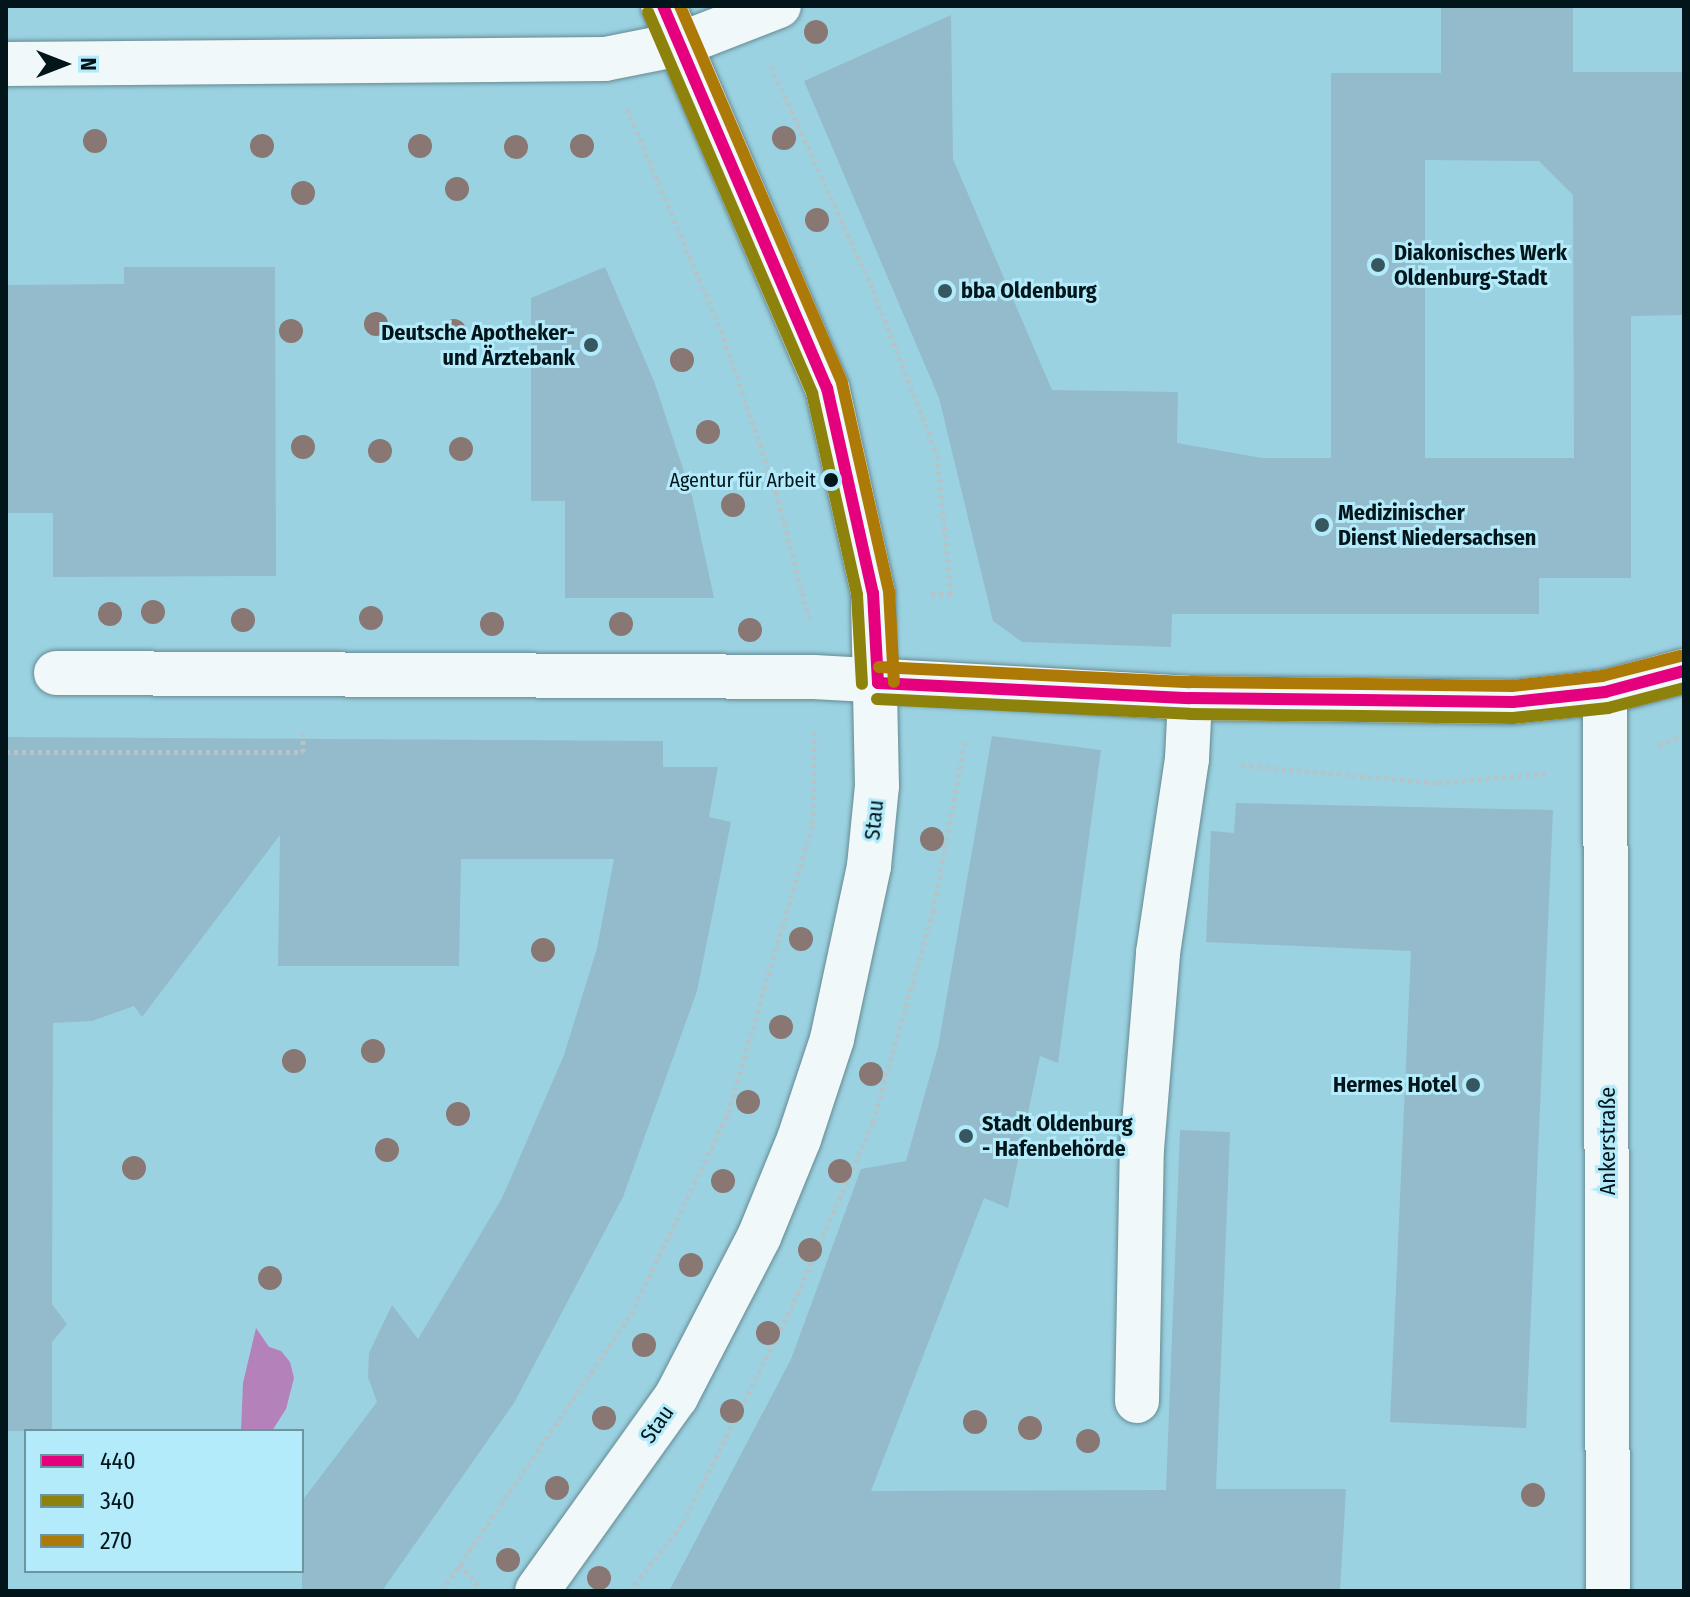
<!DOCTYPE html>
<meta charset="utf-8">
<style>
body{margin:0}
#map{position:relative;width:1690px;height:1597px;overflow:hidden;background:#9bd2e1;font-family:"Fira Sans Condensed",sans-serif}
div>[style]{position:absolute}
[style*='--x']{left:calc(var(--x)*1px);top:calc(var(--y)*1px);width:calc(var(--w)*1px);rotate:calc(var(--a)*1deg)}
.water>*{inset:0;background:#b481ba}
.building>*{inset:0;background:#94bbcb}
.path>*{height:5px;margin-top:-2.5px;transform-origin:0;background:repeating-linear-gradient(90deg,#b4c4c8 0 4px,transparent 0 8px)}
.roads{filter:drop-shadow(0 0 2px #668a93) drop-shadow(0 0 2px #668a93)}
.minor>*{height:44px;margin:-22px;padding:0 22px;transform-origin:22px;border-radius:22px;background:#f0f8fa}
.bus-1>*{height:12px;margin:-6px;padding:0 6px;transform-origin:6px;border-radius:6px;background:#e5007d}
.bus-2>*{height:12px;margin:-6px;padding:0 6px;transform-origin:6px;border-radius:6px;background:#8d820c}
.bus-3>*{height:12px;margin:-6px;padding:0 6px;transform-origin:6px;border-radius:6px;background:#ad7a08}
.trees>*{width:24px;height:24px;margin:-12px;border-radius:50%;background:#887772}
.dots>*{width:22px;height:22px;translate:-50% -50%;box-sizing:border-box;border:4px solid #b3ebfa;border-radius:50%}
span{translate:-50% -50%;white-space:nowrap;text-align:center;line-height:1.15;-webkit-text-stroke:6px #b3ebfa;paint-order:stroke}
.bus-label{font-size:20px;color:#01151a}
.right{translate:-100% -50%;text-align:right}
.poi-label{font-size:22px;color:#01151a;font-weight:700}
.left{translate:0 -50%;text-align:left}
.street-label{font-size:22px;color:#01151a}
.frame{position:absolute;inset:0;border:8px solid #01151a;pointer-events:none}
.legend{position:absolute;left:24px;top:1429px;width:280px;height:144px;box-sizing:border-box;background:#b3ebfa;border:2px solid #6c95a0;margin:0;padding:10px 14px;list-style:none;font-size:24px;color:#01151a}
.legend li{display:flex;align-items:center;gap:16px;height:40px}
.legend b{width:40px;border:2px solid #6c95a0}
.north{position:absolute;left:24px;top:24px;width:80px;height:80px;-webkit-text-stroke:6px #b3ebfa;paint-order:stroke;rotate:90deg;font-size:22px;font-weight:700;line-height:32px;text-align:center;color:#01151a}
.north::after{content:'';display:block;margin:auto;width:28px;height:36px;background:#01151a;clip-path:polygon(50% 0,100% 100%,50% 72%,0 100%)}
</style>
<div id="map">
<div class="water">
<div style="clip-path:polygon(256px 1328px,269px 1347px,281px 1351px,290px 1362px,294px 1378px,286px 1409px,272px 1431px,241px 1431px,243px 1383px)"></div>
</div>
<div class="building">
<div style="clip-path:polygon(evenodd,1441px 6px,1573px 8px,1573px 72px,1684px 72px,1684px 315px,1631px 316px,1631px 578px,1539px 578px,1539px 614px,1172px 614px,1171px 647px,1022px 642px,993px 621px,939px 398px,804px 81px,951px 15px,953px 159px,1052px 390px,1178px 392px,1177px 443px,1262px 458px,1331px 458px,1331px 73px,1441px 73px,1441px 6px,1425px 160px,1539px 161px,1573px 195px,1574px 458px,1425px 458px,1425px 160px)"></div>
<div style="clip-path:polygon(124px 267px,275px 267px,276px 576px,53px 577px,53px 513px,6px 513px,6px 285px,124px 284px)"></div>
<div style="clip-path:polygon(605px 267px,654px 381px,692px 496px,714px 598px,565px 598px,565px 501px,531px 501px,531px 298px)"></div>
<div style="clip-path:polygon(992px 736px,1101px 750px,1058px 1063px,1040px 1056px,1008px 1208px,984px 1198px,871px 1491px,1166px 1490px,1180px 1130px,1230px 1132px,1216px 1489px,1346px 1489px,1340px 1591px,669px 1591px,791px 1359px,861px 1169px,906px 1161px,938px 1047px)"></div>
<div style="clip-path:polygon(6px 737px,663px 741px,663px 767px,718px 767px,709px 817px,731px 822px,697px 991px,623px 1197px,514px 1403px,382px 1591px,302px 1591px,302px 1501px,377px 1402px,368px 1377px,369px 1353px,392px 1305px,418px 1339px,502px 1198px,564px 1055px,597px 948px,614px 859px,461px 859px,459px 966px,278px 966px,280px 835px,142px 1017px,134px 1006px,92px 1021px,53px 1023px,52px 1304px,67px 1324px,52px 1342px,52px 1431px,6px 1431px)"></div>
<div style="clip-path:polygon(1236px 803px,1553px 810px,1526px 1428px,1390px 1422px,1411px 951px,1206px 942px,1211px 831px,1234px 833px)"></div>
</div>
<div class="path">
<div style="--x:771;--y:66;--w:246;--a:65.5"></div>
<div style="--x:873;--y:290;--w:177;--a:68.8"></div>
<div style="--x:937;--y:455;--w:140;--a:84.2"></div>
<div style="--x:951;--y:594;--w:23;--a:180"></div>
<div style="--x:627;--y:109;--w:240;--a:67"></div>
<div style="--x:721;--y:330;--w:171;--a:71.2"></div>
<div style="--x:776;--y:492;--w:134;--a:75.3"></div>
<div style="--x:1659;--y:745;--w:27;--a:-22"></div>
<div style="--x:6;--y:752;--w:297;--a:0"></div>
<div style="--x:303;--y:752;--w:23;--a:-90"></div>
<div style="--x:1241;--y:765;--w:198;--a:5.2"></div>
<div style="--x:1438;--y:783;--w:112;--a:-5.1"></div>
<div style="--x:459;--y:1565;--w:35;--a:46"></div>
<div style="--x:442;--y:1591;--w:335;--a:-55.7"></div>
<div style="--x:631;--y:1314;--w:223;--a:-64.2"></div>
<div style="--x:728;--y:1113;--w:302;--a:-73.7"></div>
<div style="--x:813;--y:823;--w:91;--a:-89.4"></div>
<div style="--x:630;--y:1591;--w:86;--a:-52.1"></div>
<div style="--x:683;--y:1523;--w:247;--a:-63.3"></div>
<div style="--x:794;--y:1302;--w:197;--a:-66.3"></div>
<div style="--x:873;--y:1122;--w:219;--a:-74.1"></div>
<div style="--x:933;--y:911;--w:172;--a:-79.3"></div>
</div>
<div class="roads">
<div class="minor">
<div style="--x:6;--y:64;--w:599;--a:-0.48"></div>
<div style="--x:605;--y:59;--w:77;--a:-11.2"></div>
<div style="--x:681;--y:44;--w:105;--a:-21.2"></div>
<div style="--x:56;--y:673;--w:758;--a:0.3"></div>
<div style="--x:814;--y:677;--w:377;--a:3.2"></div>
<div style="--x:1190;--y:698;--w:323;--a:0.7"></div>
<div style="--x:1513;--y:702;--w:93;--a:-6.2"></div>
<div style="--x:1605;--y:692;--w:82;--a:-14.9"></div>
<div style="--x:1605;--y:692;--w:899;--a:89.81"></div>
<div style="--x:1137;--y:1401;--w:252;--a:-88.9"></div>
<div style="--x:1142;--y:1149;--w:197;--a:-85.3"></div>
<div style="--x:1158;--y:953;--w:196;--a:-81.5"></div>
<div style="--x:1187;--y:759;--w:61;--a:-87.2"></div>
<div style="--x:537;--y:1591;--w:239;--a:-54.4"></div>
<div style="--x:676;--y:1397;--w:180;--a:-62.6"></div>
<div style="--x:759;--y:1237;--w:106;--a:-67.8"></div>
<div style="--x:799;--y:1139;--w:105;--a:-71.7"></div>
<div style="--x:832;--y:1039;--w:177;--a:-77.9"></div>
<div style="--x:869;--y:866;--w:80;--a:-84.3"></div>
<div style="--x:877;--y:786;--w:193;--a:-91.2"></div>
<div style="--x:873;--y:593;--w:210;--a:-102.6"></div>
<div style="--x:827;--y:388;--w:416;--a:-113.2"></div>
</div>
</div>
<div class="bus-1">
<div style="--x:663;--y:6;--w:416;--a:66.8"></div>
<div style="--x:827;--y:388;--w:210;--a:77.4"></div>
<div style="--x:873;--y:593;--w:90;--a:86.8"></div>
<div style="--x:878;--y:683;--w:312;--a:2.8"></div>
<div style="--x:1190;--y:698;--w:323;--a:0.7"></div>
<div style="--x:1513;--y:702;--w:93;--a:-6.2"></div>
<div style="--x:1605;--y:692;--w:82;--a:-14.9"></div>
</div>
<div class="bus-2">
<div style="--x:648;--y:12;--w:415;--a:66.7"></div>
<div style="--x:812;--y:393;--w:207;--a:77.4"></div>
<div style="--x:857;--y:595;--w:89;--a:86.8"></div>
<div style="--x:877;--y:699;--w:313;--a:2.7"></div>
<div style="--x:1190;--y:714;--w:323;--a:0.7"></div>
<div style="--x:1513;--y:718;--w:96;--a:-6"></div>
<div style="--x:1608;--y:708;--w:79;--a:-14.7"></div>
</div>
<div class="bus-3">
<div style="--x:680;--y:6;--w:410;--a:66.7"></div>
<div style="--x:842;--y:383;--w:213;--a:77.3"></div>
<div style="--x:889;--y:591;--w:91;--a:86.9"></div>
<div style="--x:879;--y:667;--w:311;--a:2.8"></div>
<div style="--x:1190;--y:682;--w:322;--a:0.7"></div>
<div style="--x:1512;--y:686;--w:91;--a:-6.3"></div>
<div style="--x:1602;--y:676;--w:81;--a:-14.4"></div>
</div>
<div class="trees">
<div style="left:816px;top:32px"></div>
<div style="left:784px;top:138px"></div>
<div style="left:95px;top:141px"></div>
<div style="left:262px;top:146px"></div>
<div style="left:420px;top:146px"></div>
<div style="left:582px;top:146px"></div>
<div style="left:516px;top:147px"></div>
<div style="left:457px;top:189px"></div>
<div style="left:303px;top:193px"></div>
<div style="left:817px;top:220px"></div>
<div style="left:376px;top:324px"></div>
<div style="left:291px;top:331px"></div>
<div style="left:454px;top:331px"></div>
<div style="left:682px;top:360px"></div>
<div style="left:708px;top:432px"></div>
<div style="left:303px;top:447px"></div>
<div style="left:461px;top:449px"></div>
<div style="left:380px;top:451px"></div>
<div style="left:733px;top:505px"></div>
<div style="left:153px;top:612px"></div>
<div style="left:110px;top:614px"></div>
<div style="left:371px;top:618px"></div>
<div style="left:243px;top:620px"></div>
<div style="left:492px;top:624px"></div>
<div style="left:621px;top:624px"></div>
<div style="left:750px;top:630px"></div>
<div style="left:932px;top:839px"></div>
<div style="left:801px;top:939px"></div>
<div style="left:543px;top:950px"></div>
<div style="left:781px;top:1027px"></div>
<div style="left:373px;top:1051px"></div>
<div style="left:294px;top:1061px"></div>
<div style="left:871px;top:1074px"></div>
<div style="left:748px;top:1102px"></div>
<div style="left:458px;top:1114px"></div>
<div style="left:387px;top:1150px"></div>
<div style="left:134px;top:1168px"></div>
<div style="left:840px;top:1171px"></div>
<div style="left:723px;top:1181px"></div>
<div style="left:810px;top:1250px"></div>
<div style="left:691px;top:1265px"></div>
<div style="left:270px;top:1278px"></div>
<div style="left:768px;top:1333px"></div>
<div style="left:644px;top:1345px"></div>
<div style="left:732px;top:1411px"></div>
<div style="left:604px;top:1418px"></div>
<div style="left:975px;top:1422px"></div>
<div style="left:1030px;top:1428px"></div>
<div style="left:1088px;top:1441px"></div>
<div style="left:557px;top:1488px"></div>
<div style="left:1533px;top:1495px"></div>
<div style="left:508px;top:1560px"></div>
<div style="left:599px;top:1578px"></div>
</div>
<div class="dots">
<div style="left:1378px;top:265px;background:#375760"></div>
<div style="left:945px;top:291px;background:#375760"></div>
<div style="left:591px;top:345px;background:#375760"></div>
<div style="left:831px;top:480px;background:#01151a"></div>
<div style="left:1322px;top:525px;background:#375760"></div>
<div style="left:1473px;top:1085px;background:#375760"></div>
<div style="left:966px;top:1136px;background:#375760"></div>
</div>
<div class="bus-label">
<span class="right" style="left:816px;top:480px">Agentur für Arbeit</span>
</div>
<div class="poi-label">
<span class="left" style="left:1394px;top:265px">Diakonisches Werk<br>Oldenburg-Stadt</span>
<span class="left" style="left:961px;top:291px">bba Oldenburg</span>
<span class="right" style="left:575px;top:345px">Deutsche Apotheker-<br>und Ärztebank</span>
<span class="left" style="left:1338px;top:525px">Medizinischer<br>Dienst Niedersachsen</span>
<span class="right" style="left:1457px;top:1085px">Hermes Hotel</span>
<span class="left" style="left:982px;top:1136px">Stadt Oldenburg<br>- Hafenbehörde</span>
</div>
<div class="street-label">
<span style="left:874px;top:820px;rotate:-84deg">Stau</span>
<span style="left:1608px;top:1141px;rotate:-90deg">Ankerstraße</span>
<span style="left:657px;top:1424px;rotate:-55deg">Stau</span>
</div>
<div class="frame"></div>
<ul class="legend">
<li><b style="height:10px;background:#e5007d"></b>440</li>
<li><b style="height:10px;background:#8d820c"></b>340</li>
<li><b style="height:10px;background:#ad7a08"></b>270</li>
</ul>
<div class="north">N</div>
</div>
